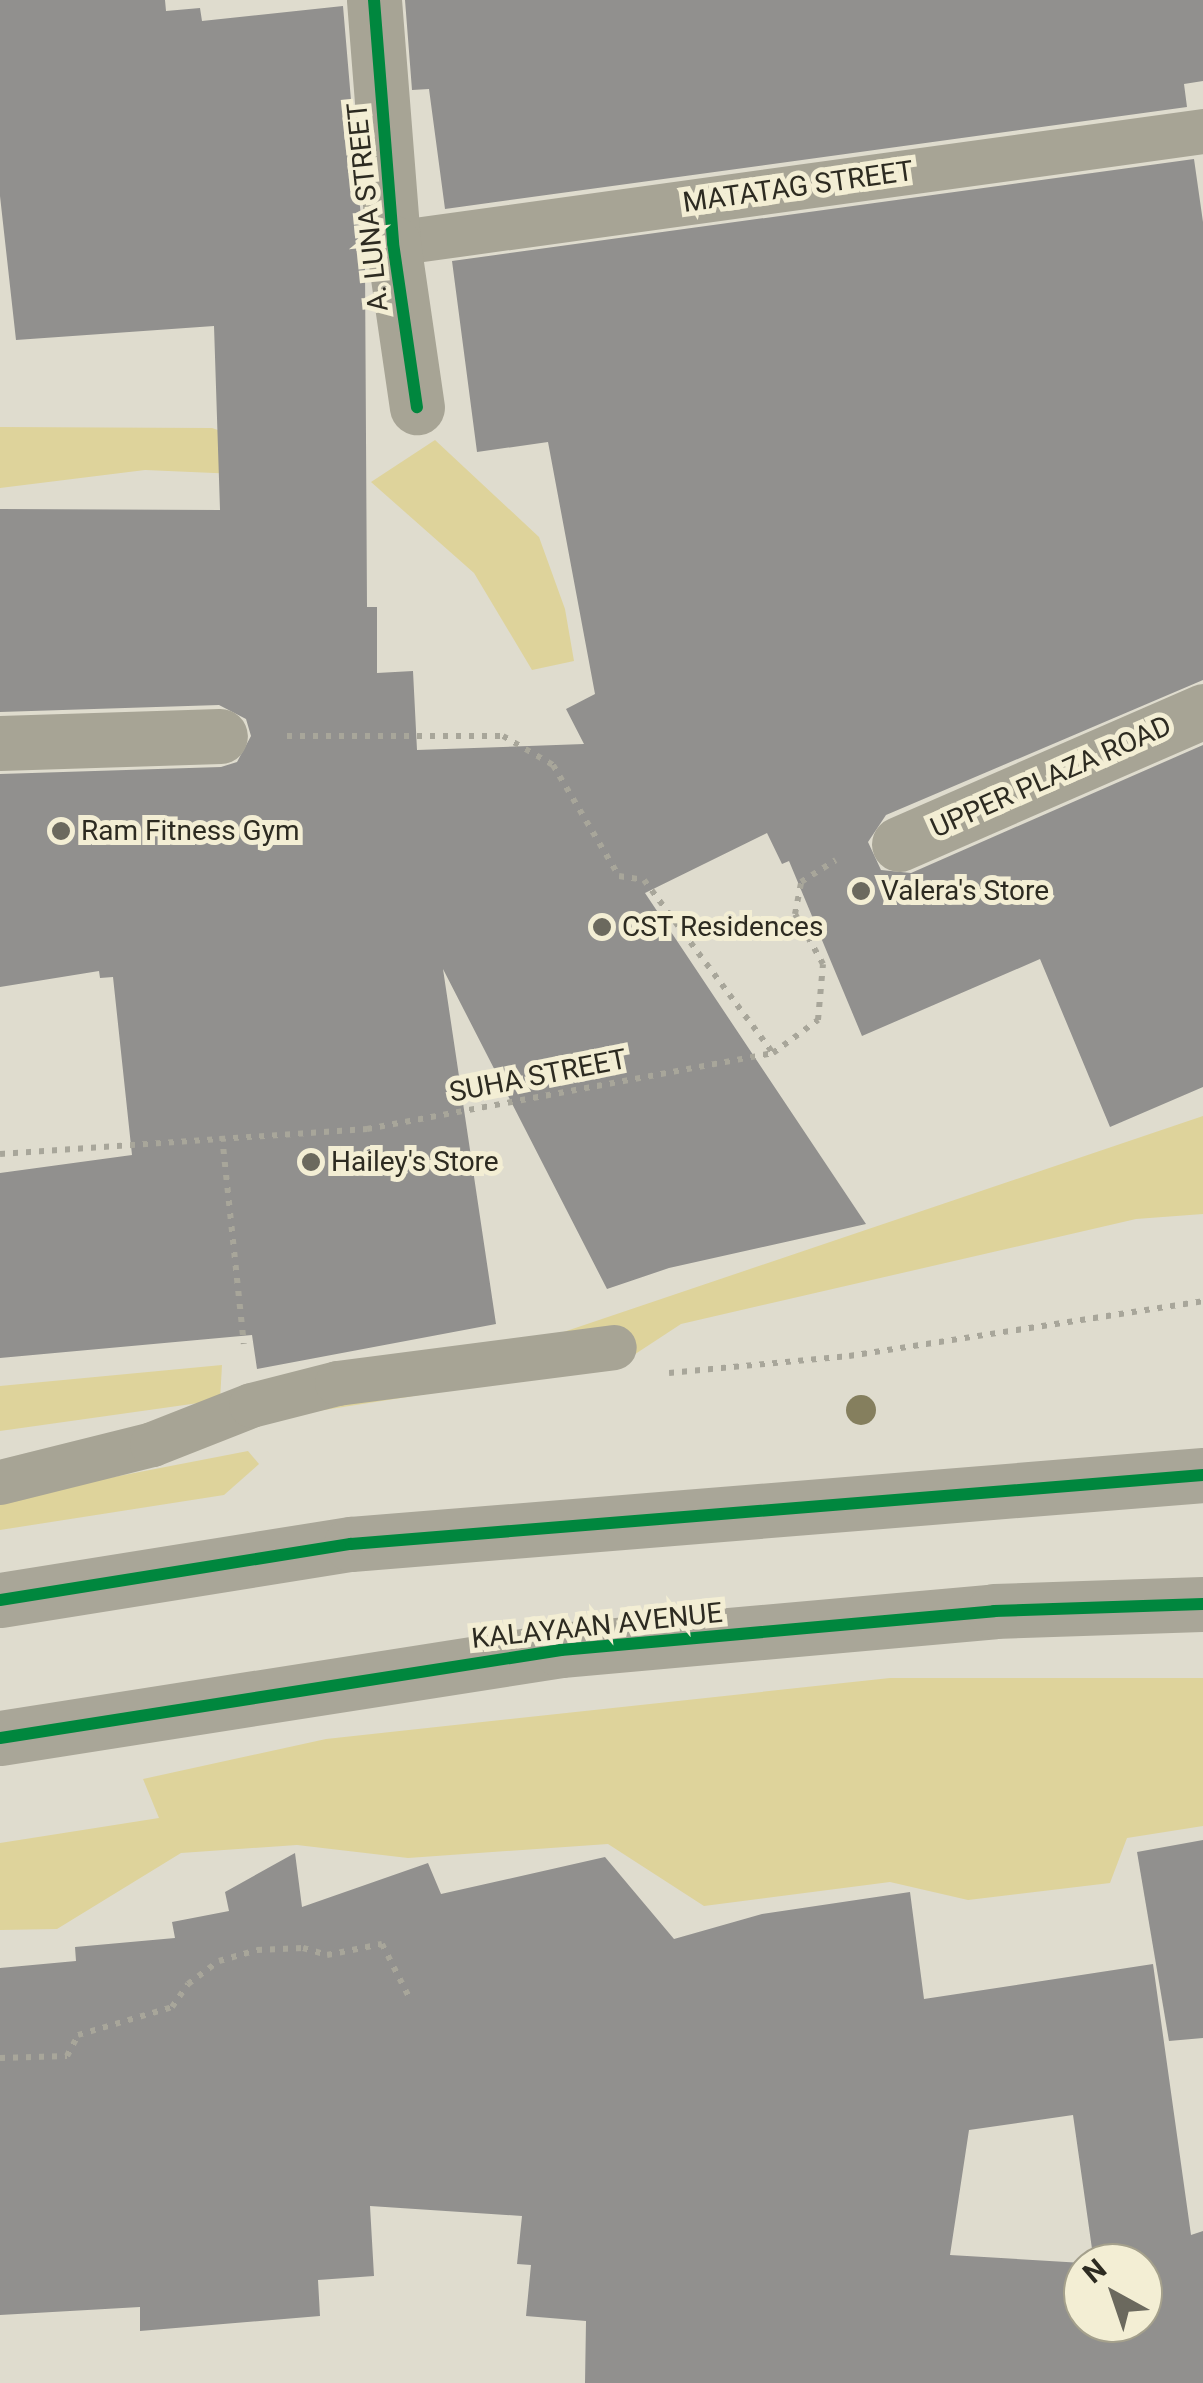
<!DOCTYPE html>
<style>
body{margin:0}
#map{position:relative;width:1203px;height:2383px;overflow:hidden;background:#dfdcce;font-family:Roboto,sans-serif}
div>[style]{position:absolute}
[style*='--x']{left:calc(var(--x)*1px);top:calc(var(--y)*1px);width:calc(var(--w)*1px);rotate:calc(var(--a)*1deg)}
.green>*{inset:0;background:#ded39b}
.building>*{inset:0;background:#91908e}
.path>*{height:6px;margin-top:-3px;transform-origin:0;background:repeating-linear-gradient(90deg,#a8a69a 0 5px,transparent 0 13px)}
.lane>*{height:45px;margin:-22.5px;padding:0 22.5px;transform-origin:22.5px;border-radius:22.5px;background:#a7a495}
.street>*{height:55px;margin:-27.5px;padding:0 27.5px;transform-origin:27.5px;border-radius:27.5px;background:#a7a495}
.primary>*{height:55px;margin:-27.5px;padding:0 27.5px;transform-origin:27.5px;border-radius:27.5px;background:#a9a698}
.cycleway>*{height:12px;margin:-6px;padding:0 6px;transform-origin:6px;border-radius:6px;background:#00873e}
.trees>*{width:30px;height:30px;margin:-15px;border-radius:50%;background:#857f5e}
.dots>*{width:28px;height:28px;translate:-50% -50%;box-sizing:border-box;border:5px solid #f3eed4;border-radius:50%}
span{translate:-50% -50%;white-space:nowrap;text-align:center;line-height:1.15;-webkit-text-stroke:10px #f3eed4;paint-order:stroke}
.street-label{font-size:28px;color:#2d2b21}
.poi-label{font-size:28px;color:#2d2b21}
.left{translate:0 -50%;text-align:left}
.north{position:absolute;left:1063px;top:2243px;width:100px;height:100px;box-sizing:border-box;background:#f3eed4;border:2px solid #a4a08c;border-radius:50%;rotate:320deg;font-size:28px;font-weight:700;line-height:40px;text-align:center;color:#2d2b21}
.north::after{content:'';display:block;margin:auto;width:35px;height:45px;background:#6b695e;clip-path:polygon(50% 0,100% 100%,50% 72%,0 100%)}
</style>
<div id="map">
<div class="green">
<div style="clip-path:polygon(0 427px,212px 428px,282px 452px,237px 474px,145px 470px,0 488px)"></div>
<div style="clip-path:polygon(435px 440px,539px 537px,565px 609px,574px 661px,532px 670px,474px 573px,371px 482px)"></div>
<div style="clip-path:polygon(1203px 1116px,1203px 1214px,1136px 1219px,681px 1324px,620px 1364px,266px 1419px,525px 1345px)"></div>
<div style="clip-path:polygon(222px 1365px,220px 1400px,0 1431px,0 1386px)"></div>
<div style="clip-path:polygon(248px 1451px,259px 1464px,224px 1495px,0 1530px,0 1499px)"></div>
<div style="clip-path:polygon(890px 1678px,1203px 1678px,1203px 1826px,1127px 1838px,1110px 1883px,968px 1900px,890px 1882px,704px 1906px,608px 1844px,408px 1858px,297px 1845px,181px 1853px,57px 1929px,0 1930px,0 1843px,159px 1818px,143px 1779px,326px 1739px)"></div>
</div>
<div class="building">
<div style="clip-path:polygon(0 0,165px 0,166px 11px,200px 8px,202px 21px,343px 6px,365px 265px,367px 607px,377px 607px,377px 673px,413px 671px,417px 750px,584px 744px,566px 709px,595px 694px,548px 442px,477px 452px,452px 261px,1194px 159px,1203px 222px,1203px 680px,886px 815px,868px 842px,881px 870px,911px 873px,1203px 745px,1203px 1087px,1110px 1127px,1040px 959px,862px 1036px,789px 861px,782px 864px,767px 833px,645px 893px,866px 1224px,669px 1268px,607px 1289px,443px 969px,496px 1324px,257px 1369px,252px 1335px,0 1358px,0 1173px,132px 1155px,113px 977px,100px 978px,99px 971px,0 987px,0 774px,221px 767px,237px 762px,251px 736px,246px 719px,219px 705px,0 712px,0 509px,220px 510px,214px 326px,16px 340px,0 196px)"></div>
<div style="clip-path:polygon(405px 0,1203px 0,1203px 81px,1184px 84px,1187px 107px,445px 209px,429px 89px,412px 90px)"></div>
<div style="clip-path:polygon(1203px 1840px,1203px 2038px,1169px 2041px,1137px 1852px)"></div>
<div style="clip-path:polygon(evenodd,295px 1853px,302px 1907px,428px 1863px,441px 1894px,605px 1857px,674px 1939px,762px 1914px,910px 1892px,924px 1999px,1153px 1964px,1191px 2235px,1203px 2231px,1203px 2383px,585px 2383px,586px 2321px,526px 2316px,531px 2265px,517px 2264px,522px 2216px,370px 2206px,374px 2276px,318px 2280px,320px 2316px,140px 2331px,140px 2307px,0 2315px,0 1968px,76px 1961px,75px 1947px,175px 1938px,172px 1922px,229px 1911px,225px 1892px,295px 1853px,1073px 2115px,1094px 2263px,1143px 2263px,1143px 2323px,1083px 2323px,1083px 2263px,950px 2255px,969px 2130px,1073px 2115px)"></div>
</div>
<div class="path">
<div style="--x:287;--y:736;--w:216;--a:0"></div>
<div style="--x:503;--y:736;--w:58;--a:30.1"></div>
<div style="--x:553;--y:765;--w:129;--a:59.3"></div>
<div style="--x:619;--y:876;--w:25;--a:9"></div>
<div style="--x:644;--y:880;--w:216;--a:53.3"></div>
<div style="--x:222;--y:1136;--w:209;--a:84"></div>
<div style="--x:0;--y:1154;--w:368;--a:-3.9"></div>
<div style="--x:367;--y:1129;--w:413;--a:-10.6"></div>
<div style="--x:773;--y:1053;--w:56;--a:-36.3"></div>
<div style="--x:818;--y:1020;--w:56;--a:-84.9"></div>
<div style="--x:823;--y:964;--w:57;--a:-119.2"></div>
<div style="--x:795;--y:914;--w:33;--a:-79"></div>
<div style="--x:801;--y:882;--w:41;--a:-32.2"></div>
<div style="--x:669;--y:1373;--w:181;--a:-5.4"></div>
<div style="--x:849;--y:1356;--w:358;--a:-8.8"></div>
<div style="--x:0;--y:2058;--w:67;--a:-1.7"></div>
<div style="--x:67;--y:2056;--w:24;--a:-62"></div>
<div style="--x:78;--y:2035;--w:98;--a:-16.6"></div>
<div style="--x:172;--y:2007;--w:28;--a:-55"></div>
<div style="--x:188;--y:1984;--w:39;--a:-37"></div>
<div style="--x:219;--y:1961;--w:40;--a:-16"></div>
<div style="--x:257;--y:1950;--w:46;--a:-2.5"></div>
<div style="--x:303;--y:1948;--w:25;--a:16"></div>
<div style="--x:327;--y:1955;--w:56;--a:-11.3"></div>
<div style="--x:382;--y:1944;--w:57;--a:63"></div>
</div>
<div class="lane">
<div style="--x:393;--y:243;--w:818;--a:-7.87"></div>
<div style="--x:0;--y:1482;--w:157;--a:-14"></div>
<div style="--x:152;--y:1444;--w:106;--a:-21.5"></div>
<div style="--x:251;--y:1405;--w:89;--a:-14.3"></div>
<div style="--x:337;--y:1383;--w:279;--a:-7.4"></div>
</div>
<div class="street">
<div style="--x:374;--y:0;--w:244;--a:85.5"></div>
<div style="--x:393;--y:243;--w:166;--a:81.7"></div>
<div style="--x:0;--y:743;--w:220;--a:-1.8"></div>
<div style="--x:899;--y:844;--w:332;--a:-23.6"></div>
</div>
<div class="primary">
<div style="--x:0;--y:1600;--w:355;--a:-9.1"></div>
<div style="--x:351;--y:1544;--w:855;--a:-4.63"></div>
<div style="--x:0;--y:1738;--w:568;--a:-8.91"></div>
<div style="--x:561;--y:1650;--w:435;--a:-5.1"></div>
<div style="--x:994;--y:1611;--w:209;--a:-1.9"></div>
</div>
<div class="cycleway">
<div style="--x:374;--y:0;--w:244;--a:85.5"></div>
<div style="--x:393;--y:243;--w:166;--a:81.7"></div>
<div style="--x:0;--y:1600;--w:355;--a:-9.1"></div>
<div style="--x:351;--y:1544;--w:855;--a:-4.63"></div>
<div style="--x:0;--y:1738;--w:568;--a:-8.91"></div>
<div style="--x:561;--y:1650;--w:435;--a:-5.1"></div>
<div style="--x:994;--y:1611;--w:209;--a:-1.9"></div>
</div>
<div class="trees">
<div style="left:861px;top:1410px"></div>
</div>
<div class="dots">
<div style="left:61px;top:831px;background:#6b695e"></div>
<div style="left:861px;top:891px;background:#6b695e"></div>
<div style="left:602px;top:927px;background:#6b695e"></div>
<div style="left:311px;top:1162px;background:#6b695e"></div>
</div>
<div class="street-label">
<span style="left:798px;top:187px;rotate:-8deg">MATATAG STREET</span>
<span style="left:368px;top:207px;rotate:-96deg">A. LUNA STREET</span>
<span style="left:1051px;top:777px;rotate:-24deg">UPPER PLAZA ROAD</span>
<span style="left:538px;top:1076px;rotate:-11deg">SUHA STREET</span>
<span style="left:597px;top:1626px;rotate:-6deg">KALAYAAN AVENUE</span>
</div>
<div class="poi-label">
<span class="left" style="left:81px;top:831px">Ram Fitness Gym</span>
<span class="left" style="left:881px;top:891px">Valera's Store</span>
<span class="left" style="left:622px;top:927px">CST Residences</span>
<span class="left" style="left:331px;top:1162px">Hailey's Store</span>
</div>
<div class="north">N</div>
</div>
